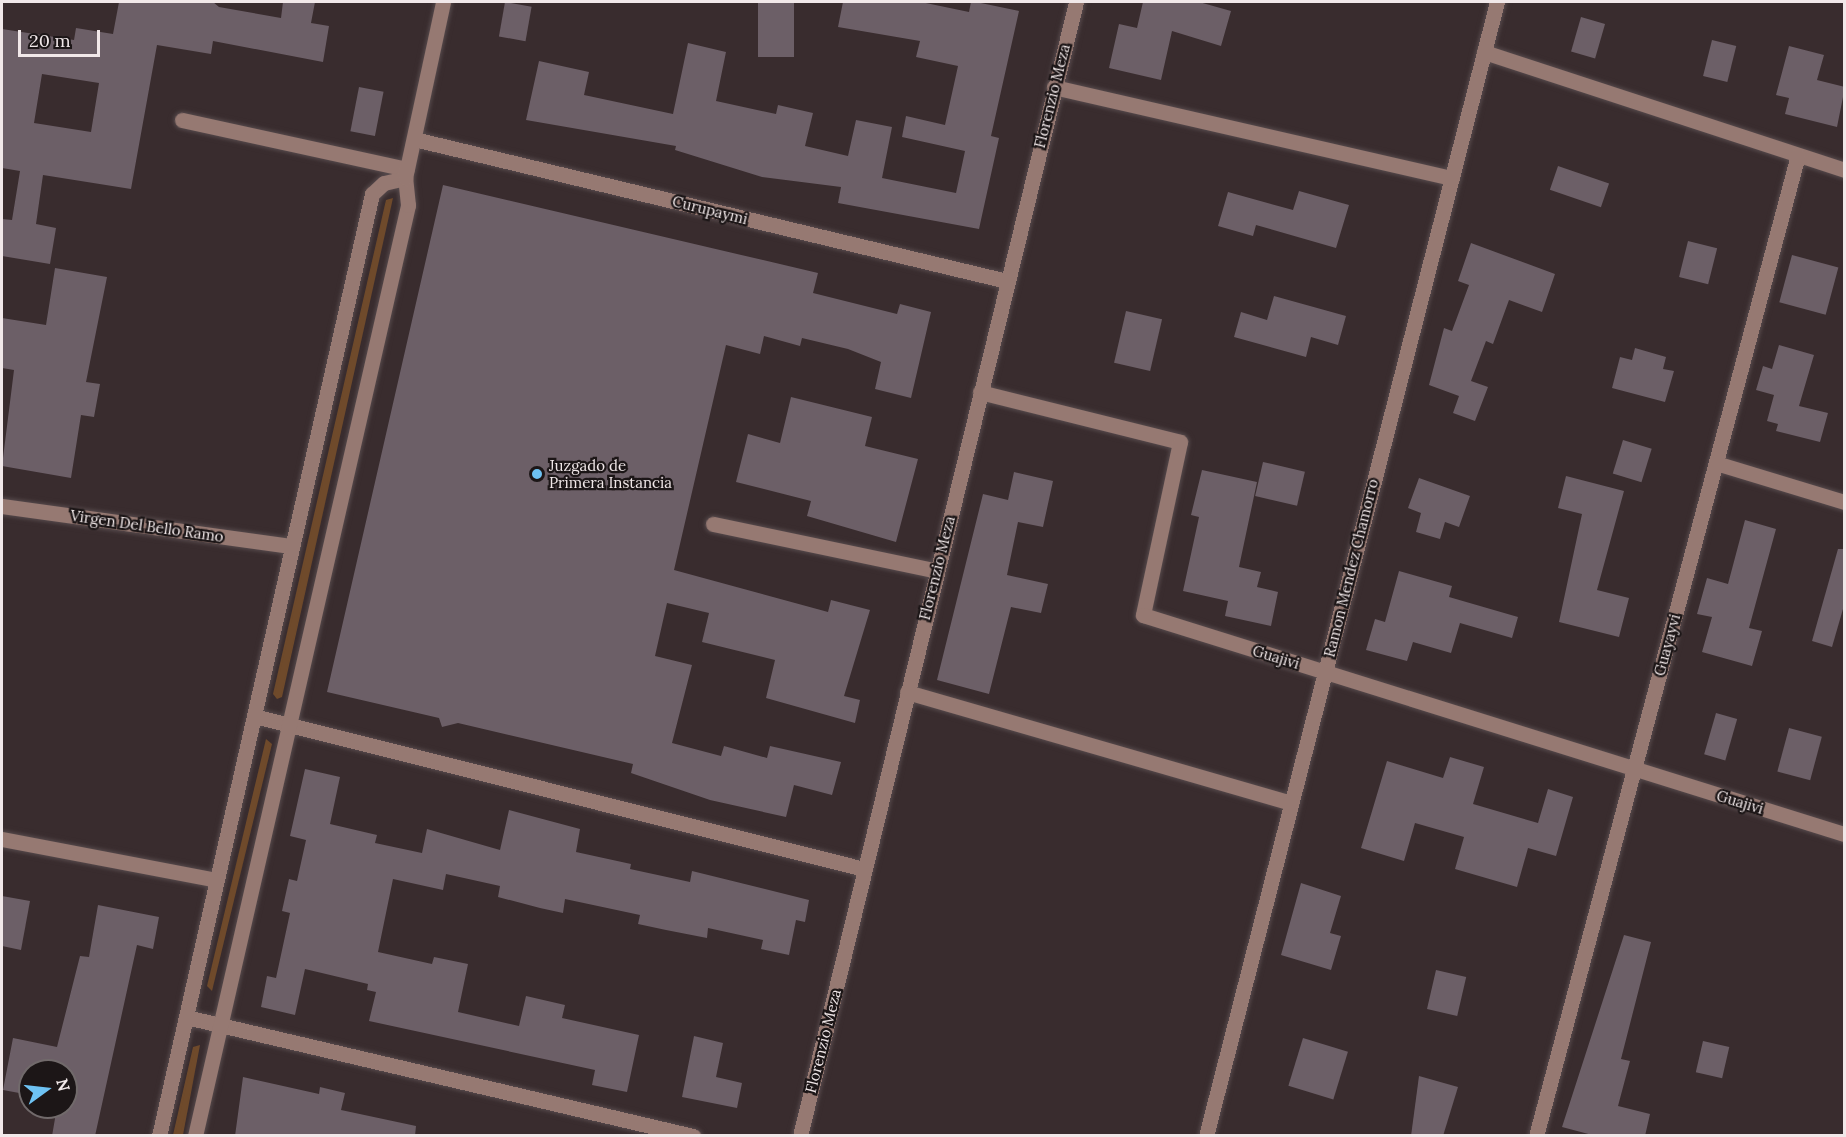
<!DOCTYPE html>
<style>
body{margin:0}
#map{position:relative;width:1846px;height:1137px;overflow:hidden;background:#392c2e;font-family:Lora,serif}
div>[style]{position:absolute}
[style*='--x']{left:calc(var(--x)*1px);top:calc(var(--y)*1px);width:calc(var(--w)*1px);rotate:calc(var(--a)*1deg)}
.green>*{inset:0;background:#6f4a2b}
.building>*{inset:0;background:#6c5f67;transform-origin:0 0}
.roads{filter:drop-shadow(0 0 2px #564a4c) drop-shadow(0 0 2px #564a4c)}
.minor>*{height:15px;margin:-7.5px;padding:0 7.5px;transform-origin:7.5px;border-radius:7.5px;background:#967972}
.dots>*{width:16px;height:16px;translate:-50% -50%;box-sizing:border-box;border:3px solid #1c1617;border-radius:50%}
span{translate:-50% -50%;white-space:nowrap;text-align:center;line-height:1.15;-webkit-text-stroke:4.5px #1c1617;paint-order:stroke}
.street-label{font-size:15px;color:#f1e8e9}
.poi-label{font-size:15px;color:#f1e8e9}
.left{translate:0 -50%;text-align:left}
.frame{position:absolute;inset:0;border:3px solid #f1e8e9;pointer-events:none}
.north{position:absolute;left:18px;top:1059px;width:60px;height:60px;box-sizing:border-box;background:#1c1617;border:2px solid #716a6b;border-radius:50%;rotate:75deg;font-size:16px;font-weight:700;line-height:24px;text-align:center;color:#f1e8e9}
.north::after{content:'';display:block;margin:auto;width:21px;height:27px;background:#6ec2f3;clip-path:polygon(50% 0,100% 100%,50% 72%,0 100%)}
.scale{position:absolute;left:18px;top:30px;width:82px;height:27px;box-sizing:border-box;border:3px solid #f1e8e9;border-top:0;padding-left:8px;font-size:18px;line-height:21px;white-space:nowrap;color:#f1e8e9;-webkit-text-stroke:4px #1c1617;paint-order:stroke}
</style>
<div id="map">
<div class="green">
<div style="clip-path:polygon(393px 198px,282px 697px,277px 699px,273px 694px,386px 200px)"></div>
<div style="clip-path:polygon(266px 739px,272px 744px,212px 991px,207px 986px)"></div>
<div style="clip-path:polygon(200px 1045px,183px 1135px,173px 1135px,193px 1047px)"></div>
</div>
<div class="building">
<div style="clip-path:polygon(evenodd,119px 2px,213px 2px,219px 7px,281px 18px,283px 2px,315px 2px,311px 23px,329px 26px,323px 62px,213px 41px,211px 54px,157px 45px,131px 189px,43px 175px,36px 224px,56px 228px,50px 264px,2px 256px,2px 219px,12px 220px,20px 171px,2px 168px,2px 29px,74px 40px,76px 28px,113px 34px,119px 2px,42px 74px,99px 83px,91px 132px,34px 123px,42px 74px)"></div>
<div style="left:505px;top:2px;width:27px;height:35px;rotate:10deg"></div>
<div style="left:758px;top:2px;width:36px;height:55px"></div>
<div style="clip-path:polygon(843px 2px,921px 2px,969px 12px,971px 2px,976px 2px,1019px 11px,991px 136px,999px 138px,979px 229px,838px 203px,841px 187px,762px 177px,675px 150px,676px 146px,526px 120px,539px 61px,589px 72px,584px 95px,673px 114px,688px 43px,726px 52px,716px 101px,776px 114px,778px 105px,813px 113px,805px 146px,848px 156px,856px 120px,892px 127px,882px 178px,956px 193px,965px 151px,902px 137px,906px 116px,945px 125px,958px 66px,916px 57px,920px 41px,838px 27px)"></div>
<div style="clip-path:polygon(1143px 2px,1199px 2px,1231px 11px,1221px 46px,1172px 31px,1161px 80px,1109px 68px,1119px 24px,1137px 28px)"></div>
<div style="left:1581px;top:17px;width:25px;height:36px;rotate:16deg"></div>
<div style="left:1712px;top:40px;width:25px;height:37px;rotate:14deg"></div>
<div style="clip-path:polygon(1789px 46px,1824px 55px,1817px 80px,1845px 87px,1837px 127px,1785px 114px,1789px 98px,1776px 95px)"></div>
<div style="left:359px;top:87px;width:25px;height:45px;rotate:11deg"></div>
<div style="left:1558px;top:166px;width:54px;height:25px;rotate:19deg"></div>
<div style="clip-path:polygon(443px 185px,818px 273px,813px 293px,897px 314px,900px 304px,931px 312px,911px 398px,875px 389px,881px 362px,848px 349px,802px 338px,800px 346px,764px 336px,760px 354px,726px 345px,674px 570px,828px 612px,831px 600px,870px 610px,844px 696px,860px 700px,855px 723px,766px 698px,775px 660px,702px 642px,709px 613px,667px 603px,655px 656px,692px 665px,672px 743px,721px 756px,724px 746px,767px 758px,770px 746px,841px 762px,832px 795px,794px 785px,786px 817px,710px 800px,631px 773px,633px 764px,458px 723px,442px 727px,439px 718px,327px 692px)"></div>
<div style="clip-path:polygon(1299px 191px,1349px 205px,1336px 248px,1256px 225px,1253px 236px,1218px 226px,1228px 192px,1293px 210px)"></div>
<div style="left:1688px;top:241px;width:30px;height:37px;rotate:14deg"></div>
<div style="clip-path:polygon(1471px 243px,1555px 274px,1542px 312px,1509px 300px,1493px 344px,1486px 341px,1471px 381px,1488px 387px,1475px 421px,1453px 413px,1459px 396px,1429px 385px,1444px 328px,1452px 331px,1469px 285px,1458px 281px)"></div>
<div style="left:1792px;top:255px;width:48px;height:49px;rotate:15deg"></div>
<div style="clip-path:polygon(55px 268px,107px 277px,86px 382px,100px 384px,94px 417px,81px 415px,71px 478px,2px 466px,14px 370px,2px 368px,2px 318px,46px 325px)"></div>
<div style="clip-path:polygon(1274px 296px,1346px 316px,1338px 345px,1311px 337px,1306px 357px,1234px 337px,1241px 312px,1267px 320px)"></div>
<div style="left:1126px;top:311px;width:37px;height:53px;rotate:13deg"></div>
<div style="clip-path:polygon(1779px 345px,1814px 355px,1799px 406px,1828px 413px,1820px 442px,1776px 431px,1778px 424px,1767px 421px,1774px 395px,1756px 390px,1763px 366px,1772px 369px)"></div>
<div style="clip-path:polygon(1635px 348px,1666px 357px,1663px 369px,1674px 371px,1665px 402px,1612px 388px,1620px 357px,1632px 360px)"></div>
<div style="clip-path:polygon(791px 397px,872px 417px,865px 446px,918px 459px,896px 542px,807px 516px,811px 501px,736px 482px,748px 434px,780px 443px)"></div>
<div style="left:1623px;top:440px;width:30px;height:35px;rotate:17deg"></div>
<div style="left:1263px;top:462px;width:43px;height:35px;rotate:13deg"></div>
<div style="clip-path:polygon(1202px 470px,1257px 482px,1239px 567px,1261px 572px,1257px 587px,1278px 592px,1271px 626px,1225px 616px,1228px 601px,1183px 591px,1199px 517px,1191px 515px)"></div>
<div style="clip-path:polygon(1014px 472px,1053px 481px,1043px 527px,1018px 522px,1007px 575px,1048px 584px,1041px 613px,1011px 607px,989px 694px,937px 680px,983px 494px,1008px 500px)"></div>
<div style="clip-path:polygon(1566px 476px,1624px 491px,1597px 590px,1629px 598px,1619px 637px,1559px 622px,1582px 514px,1558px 508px)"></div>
<div style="clip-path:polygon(1419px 478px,1470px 496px,1459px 527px,1445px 522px,1440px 539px,1416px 532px,1421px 513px,1408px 508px)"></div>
<div style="clip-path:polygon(1745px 520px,1776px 529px,1749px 628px,1762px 631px,1752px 666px,1702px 652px,1712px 617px,1697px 614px,1707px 578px,1728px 584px)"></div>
<div style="clip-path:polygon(1838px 549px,1845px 549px,1845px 602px,1832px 647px,1812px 641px)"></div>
<div style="clip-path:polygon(1399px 571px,1452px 586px,1449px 597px,1518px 617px,1512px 638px,1460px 623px,1451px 653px,1413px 642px,1407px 661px,1366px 650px,1375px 619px,1385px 622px)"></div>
<div style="left:1716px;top:713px;width:22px;height:43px;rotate:16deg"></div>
<div style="left:1789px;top:728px;width:34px;height:45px;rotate:15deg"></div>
<div style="clip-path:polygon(1450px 757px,1484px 767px,1473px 804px,1538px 823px,1548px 789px,1573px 797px,1556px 856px,1528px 848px,1517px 887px,1455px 869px,1464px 837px,1415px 823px,1404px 861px,1361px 848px,1387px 761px,1443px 778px)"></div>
<div style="clip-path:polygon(305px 769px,340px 777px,330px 824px,377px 835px,375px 843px,422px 853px,427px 829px,500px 850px,509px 810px,580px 829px,576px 852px,631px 864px,630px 869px,690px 882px,692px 871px,809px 900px,805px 922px,796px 920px,789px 955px,761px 949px,763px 940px,708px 928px,707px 938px,666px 930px,638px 924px,640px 915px,565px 899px,563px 913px,540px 908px,498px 897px,500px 886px,446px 874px,443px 890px,393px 879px,378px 952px,432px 964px,434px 957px,468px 964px,458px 1012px,519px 1026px,526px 996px,565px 1005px,562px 1018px,639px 1035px,627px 1092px,592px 1085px,595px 1070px,369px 1021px,376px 992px,367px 990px,368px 984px,305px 969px,295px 1015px,261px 1007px,267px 976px,276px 978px,290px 913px,282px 911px,289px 879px,297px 881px,306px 840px,290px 836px)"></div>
<div style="clip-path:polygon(1301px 883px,1341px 896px,1330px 933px,1341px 936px,1331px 970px,1281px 955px)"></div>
<div style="clip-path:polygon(2px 896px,30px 901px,21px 950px,2px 946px)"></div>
<div style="clip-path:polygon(98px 905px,159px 917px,153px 949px,137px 945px,95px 1136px,52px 1136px,57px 1107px,66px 1107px,66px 1071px,30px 1071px,30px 1095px,3px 1090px,13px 1038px,57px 1047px,80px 956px,89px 957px)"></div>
<div style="clip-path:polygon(1624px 935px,1651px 942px,1621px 1059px,1630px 1061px,1618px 1106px,1650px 1114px,1645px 1136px,1596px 1136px,1562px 1127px)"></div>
<div style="left:1436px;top:970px;width:31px;height:40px;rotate:13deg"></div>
<div style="clip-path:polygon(694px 1036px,723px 1043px,716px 1077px,742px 1083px,737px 1108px,682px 1097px)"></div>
<div style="left:1303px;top:1038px;width:47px;height:50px;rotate:17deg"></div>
<div style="left:1703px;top:1041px;width:27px;height:32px;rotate:13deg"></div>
<div style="clip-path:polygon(1419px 1076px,1458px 1087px,1443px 1136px,1411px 1136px)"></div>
<div style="clip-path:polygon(243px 1077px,319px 1094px,320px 1087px,345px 1093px,341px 1110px,416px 1126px,415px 1136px,235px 1136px)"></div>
</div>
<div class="roads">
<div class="minor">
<div style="--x:1484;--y:52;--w:379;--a:18.1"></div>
<div style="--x:1054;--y:87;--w:408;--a:12.9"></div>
<div style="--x:182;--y:120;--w:230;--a:12.3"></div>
<div style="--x:414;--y:139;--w:610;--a:13.47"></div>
<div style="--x:980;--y:392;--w:206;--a:14"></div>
<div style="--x:1180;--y:442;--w:177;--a:102.1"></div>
<div style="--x:1143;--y:615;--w:734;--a:17.35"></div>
<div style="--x:1716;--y:463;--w:134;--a:16.9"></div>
<div style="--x:2;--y:506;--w:293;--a:7.9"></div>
<div style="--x:713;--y:524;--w:229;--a:11.8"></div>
<div style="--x:907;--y:692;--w:400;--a:16.1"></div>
<div style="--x:254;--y:716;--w:629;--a:14.08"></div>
<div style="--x:2;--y:839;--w:218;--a:10.8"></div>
<div style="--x:186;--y:1017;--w:521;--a:13.21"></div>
<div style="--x:159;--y:1136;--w:966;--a:-77.26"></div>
<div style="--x:372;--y:194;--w:16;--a:-43"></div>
<div style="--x:384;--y:183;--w:22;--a:-13"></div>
<div style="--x:195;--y:1136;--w:955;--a:-77.11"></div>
<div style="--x:408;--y:205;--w:27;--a:-96"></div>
<div style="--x:405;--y:178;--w:180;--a:-77.8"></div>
<div style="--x:800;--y:1136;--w:1167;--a:-76.32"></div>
<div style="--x:1206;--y:1136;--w:1171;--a:-75.61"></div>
<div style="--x:1536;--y:1136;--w:1015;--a:-75.05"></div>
</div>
</div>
<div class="dots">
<div style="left:537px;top:474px;background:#6ec2f3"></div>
</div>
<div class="street-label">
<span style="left:1052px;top:96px;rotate:-76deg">Florenzio Meza</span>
<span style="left:710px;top:210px;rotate:14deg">Curupaymi</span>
<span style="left:147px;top:526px;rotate:8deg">Virgen Del Bello Ramo</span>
<span style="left:937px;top:568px;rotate:-76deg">Florenzio Meza</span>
<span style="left:1351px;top:568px;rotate:-76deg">Ramon Mendez Chamorro</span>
<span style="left:1667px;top:645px;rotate:-75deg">Guayayvi</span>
<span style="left:1276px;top:657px;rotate:17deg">Guajivi</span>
<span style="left:1740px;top:802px;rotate:17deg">Guajivi</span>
<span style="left:823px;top:1041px;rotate:-76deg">Florenzio Meza</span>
</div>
<div class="poi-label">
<span class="left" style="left:549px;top:474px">Juzgado de<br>Primera Instancia</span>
</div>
<div class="frame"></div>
<div class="north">N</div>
<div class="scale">20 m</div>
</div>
